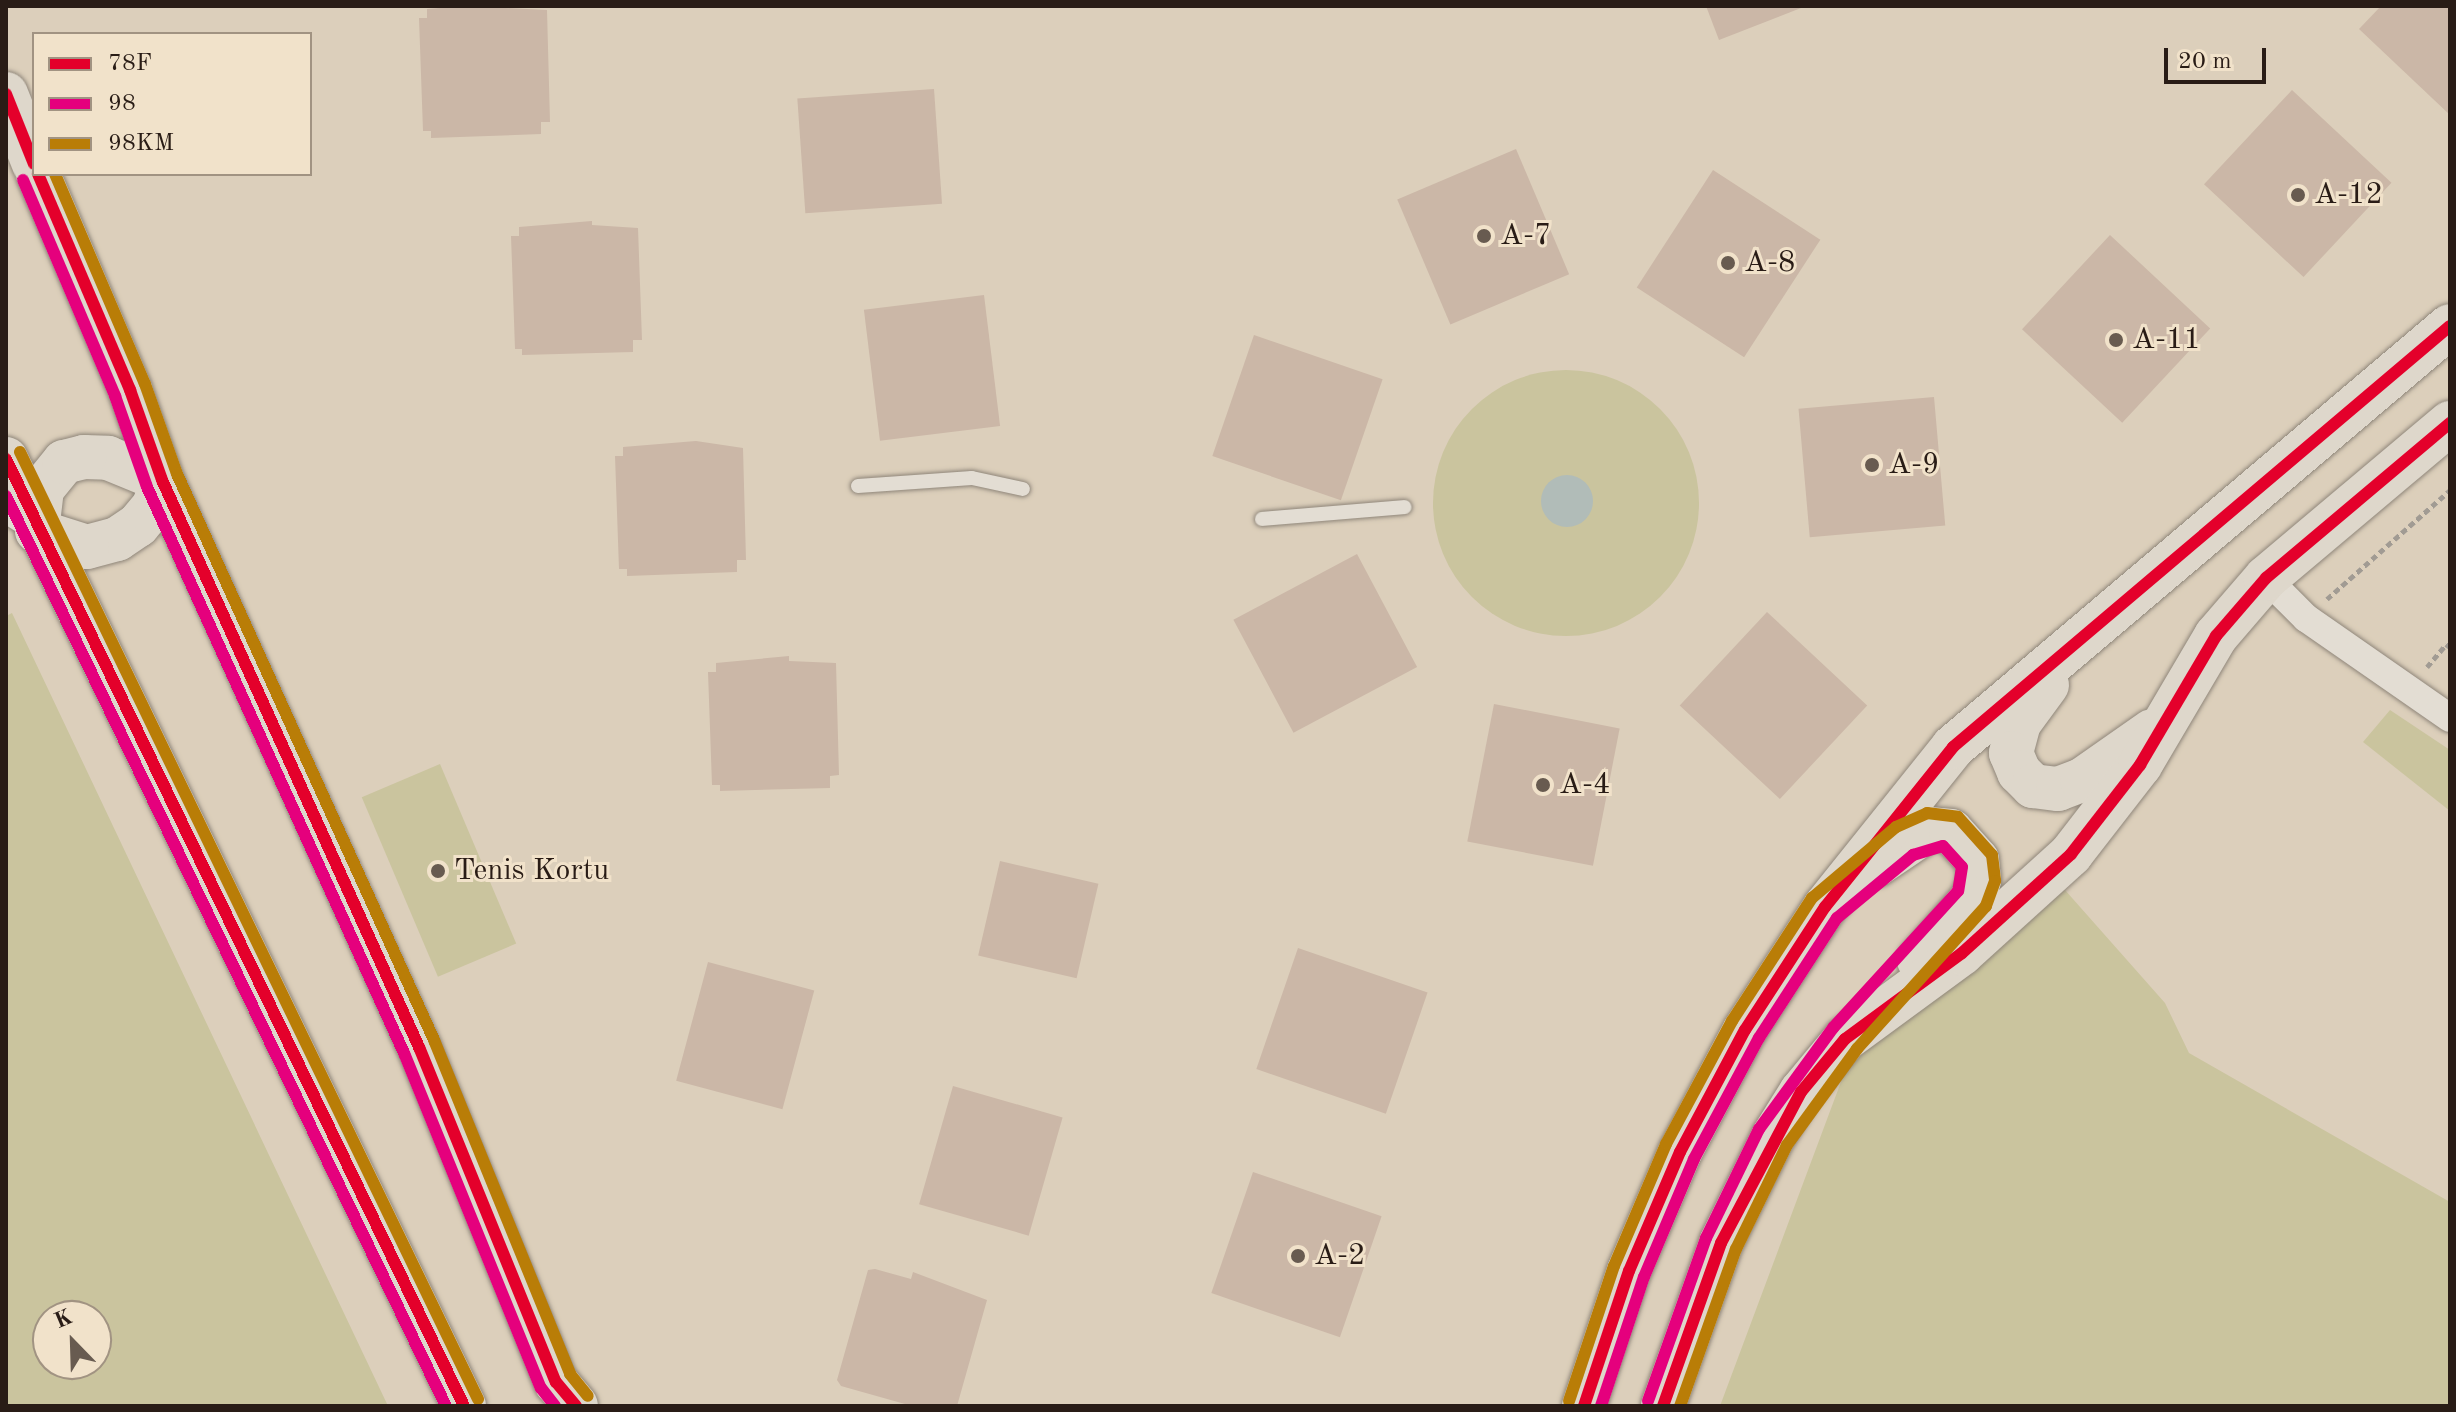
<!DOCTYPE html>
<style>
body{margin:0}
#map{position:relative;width:2456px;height:1412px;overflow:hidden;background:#dccfbb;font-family:"Old Standard TT",serif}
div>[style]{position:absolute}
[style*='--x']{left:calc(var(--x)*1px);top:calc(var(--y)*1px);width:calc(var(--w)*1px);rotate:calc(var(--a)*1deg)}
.green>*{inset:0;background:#cac49e;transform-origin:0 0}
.round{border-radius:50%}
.water>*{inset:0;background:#b1bcb8}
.building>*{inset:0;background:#cbb7a7;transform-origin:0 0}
.path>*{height:5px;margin-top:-2.5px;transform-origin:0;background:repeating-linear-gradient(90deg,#a19b93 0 6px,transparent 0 10px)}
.roads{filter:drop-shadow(0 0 2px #8f867a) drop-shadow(0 0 2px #8f867a)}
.lane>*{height:14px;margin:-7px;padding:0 7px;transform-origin:7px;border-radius:7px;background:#e3ddd3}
.street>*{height:28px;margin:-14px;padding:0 14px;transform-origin:14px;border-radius:14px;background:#e3ddd3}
.primary>*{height:44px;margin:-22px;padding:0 22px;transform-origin:22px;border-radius:22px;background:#ded7cb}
.bus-1>*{height:12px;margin:-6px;padding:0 6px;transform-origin:6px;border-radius:6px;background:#e4002b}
.bus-2>*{height:12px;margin:-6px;padding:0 6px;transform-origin:6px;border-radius:6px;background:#e5007d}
.bus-3>*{height:12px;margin:-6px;padding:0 6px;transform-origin:6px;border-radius:6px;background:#b97d07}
.dots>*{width:22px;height:22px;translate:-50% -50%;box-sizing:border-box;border:4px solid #f1e2ca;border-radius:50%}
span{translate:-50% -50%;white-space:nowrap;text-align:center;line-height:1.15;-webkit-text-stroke:6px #f1e2ca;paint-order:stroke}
.poi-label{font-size:30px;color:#291c16}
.left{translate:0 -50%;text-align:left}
.frame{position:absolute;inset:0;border:8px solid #291c16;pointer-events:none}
.legend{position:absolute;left:32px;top:32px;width:280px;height:144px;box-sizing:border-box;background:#f1e2ca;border:2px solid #a19382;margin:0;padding:10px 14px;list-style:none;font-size:24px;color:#291c16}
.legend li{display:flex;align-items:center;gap:16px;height:40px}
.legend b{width:40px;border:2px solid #a19382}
.north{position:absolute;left:32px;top:1300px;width:80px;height:80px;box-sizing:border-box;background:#f1e2ca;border:2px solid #a19382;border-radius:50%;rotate:337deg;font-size:22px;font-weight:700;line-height:32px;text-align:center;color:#291c16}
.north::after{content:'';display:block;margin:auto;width:28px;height:36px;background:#685b50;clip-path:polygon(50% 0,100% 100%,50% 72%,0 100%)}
.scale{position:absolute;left:2164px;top:48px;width:102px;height:36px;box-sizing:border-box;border:4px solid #291c16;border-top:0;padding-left:10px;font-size:24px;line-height:28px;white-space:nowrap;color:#291c16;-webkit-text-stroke:6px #f1e2ca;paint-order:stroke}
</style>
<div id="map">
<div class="green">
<div class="round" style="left:1433px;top:370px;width:266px;height:266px"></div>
<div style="clip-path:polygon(evenodd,12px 613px,388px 1406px,6px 1406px,6px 616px,12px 613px,96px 1316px,96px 1364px,48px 1364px,48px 1316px,96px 1316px)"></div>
<div style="clip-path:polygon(2390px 710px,2450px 750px,2450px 811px,2363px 742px)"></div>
<div style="left:440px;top:764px;width:195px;height:85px;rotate:67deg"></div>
<div style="clip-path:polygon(2065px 890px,2165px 1003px,2189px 1053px,2450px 1202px,2450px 1406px,1720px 1406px,1851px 1055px)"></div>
</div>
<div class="water">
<div class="round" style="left:1541px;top:475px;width:52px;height:52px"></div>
</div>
<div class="building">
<div style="clip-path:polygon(465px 6px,547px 10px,550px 122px,541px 122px,541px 134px,431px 138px,431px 131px,423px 131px,419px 18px,427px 18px,427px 9px)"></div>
<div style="clip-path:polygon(1706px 6px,1801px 6px,1801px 8px,1719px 40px)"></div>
<div style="clip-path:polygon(2381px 6px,2450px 6px,2450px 115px,2359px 29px)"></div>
<div style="left:934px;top:89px;width:115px;height:137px;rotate:86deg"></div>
<div style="left:2292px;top:90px;width:136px;height:129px;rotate:43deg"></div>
<div style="left:1516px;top:149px;width:136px;height:129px;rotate:67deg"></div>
<div style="left:1713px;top:170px;width:128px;height:140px;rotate:33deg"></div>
<div style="clip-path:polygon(592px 221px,592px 225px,638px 228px,642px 340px,633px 340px,633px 352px,522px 355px,522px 349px,515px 349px,511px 236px,519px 236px,519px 227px)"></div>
<div style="left:2110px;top:235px;width:137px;height:129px;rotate:43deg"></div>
<div style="left:984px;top:295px;width:132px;height:121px;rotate:83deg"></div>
<div style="left:1254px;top:335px;width:136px;height:128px;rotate:19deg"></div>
<div style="left:1934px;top:397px;width:129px;height:136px;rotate:85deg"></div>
<div style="clip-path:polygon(696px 441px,743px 448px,746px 560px,737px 560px,737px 572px,627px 576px,627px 569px,619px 569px,615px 456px,623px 456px,623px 447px)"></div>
<div style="left:1357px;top:554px;width:128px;height:140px;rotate:62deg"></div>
<div style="left:1767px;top:612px;width:137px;height:128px;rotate:43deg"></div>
<div style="clip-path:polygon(789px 656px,789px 661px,836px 663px,839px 775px,830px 776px,830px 788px,720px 791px,720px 785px,712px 785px,708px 672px,716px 672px,716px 663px)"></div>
<div style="left:1494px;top:704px;width:128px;height:140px;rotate:11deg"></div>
<div style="left:1000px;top:861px;width:101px;height:97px;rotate:13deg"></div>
<div style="left:1298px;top:948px;width:137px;height:128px;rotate:19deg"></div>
<div style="left:708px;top:962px;width:110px;height:123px;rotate:15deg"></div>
<div style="left:953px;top:1086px;width:114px;height:123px;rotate:16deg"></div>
<div style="left:1253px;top:1172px;width:136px;height:128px;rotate:19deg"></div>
<div style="clip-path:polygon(875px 1269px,911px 1279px,913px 1272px,987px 1300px,957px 1406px,912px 1406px,841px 1386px,837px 1380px,868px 1270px)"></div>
</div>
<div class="path">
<div style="--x:2327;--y:599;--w:164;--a:-41.5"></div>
<div style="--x:2427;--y:667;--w:30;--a:-50"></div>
<div style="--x:2446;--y:644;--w:5;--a:37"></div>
</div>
<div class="roads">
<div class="lane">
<div style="--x:858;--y:486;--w:114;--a:-4"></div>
<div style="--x:972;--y:478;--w:52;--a:12.2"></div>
<div style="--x:6;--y:517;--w:26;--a:32"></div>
<div style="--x:1262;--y:519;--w:143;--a:-4.8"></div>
</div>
<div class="street">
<div style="--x:2266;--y:578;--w:57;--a:45"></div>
<div style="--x:2306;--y:618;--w:175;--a:34.8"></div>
</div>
<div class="primary">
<div style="--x:6;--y:94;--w:75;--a:68.2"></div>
<div style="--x:38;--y:174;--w:235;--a:66.9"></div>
<div style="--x:130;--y:390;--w:96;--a:70.4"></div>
<div style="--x:162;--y:480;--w:623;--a:65.62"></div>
<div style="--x:419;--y:1047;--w:362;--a:67.8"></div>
<div style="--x:556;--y:1382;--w:31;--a:50"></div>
<div style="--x:84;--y:457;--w:24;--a:2"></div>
<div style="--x:108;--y:458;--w:58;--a:22.2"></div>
<div style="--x:162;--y:480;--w:27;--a:107"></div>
<div style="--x:154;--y:506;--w:25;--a:130"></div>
<div style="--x:138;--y:525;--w:25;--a:146"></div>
<div style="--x:117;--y:539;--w:31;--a:165"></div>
<div style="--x:87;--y:547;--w:52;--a:-162.3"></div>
<div style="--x:37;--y:531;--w:42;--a:-83.2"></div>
<div style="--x:42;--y:489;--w:35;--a:-51"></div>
<div style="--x:64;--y:462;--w:21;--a:-14"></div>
<div style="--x:6;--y:459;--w:1052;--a:64.19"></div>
<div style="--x:2047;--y:685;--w:47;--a:126.4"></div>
<div style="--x:2019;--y:723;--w:31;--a:105"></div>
<div style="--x:2011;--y:753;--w:21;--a:67"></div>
<div style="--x:2019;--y:772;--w:20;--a:45"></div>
<div style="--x:2033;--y:786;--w:25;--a:7"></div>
<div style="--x:2058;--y:789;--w:26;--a:-21"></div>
<div style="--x:2082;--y:780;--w:85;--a:-35"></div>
<div style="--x:1876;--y:865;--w:64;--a:-34.2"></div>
<div style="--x:1929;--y:829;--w:22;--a:5"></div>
<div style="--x:1951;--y:831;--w:39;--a:48"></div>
<div style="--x:1977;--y:860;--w:20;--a:84"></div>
<div style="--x:1979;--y:880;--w:20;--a:110"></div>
<div style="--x:1972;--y:899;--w:81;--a:131"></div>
<div style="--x:1584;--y:1406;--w:142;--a:-71.6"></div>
<div style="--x:1629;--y:1271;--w:129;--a:-66.8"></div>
<div style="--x:1680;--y:1152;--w:138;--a:-62"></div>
<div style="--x:1745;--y:1030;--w:147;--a:-57"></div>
<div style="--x:1825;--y:907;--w:205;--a:-51.3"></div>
<div style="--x:1953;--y:747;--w:651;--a:-40.27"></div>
<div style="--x:1663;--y:1406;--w:173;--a:-70.4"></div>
<div style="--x:1721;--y:1243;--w:118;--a:-63.9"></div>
<div style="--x:1773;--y:1137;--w:53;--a:-58.1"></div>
<div style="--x:1801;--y:1092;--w:69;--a:-50.3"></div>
<div style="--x:1845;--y:1039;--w:145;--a:-36.3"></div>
<div style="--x:1962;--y:953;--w:147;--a:-42.2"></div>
<div style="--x:2071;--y:854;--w:113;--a:-52.2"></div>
<div style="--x:2140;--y:765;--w:150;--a:-59.5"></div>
<div style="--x:2216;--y:636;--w:77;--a:-49.2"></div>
<div style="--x:2266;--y:578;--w:241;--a:-40.1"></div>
</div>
</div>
<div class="bus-1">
<div style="--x:6;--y:94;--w:75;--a:68.2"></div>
<div style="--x:38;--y:174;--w:235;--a:66.9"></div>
<div style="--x:130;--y:390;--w:96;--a:70.4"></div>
<div style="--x:162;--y:480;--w:623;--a:65.62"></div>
<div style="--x:419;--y:1047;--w:362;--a:67.8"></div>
<div style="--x:556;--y:1382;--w:31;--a:50"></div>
<div style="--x:6;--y:459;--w:1052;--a:64.19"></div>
<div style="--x:1584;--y:1406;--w:142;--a:-71.6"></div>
<div style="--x:1629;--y:1271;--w:129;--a:-66.8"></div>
<div style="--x:1680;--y:1152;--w:138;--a:-62"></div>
<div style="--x:1745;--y:1030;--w:147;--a:-57"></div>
<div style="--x:1825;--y:907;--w:205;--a:-51.3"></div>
<div style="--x:1953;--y:747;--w:651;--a:-40.27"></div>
<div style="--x:1663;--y:1406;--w:173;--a:-70.4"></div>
<div style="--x:1721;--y:1243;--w:171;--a:-62.1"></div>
<div style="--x:1801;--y:1092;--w:69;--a:-50.3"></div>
<div style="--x:1845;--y:1039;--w:145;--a:-36.3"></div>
<div style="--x:1962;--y:953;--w:147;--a:-42.2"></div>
<div style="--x:2071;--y:854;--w:113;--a:-52.2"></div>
<div style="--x:2140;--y:765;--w:150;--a:-59.5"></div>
<div style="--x:2216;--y:636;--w:77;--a:-49.2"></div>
<div style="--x:2266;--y:578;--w:241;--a:-40.1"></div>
</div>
<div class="bus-2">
<div style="--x:23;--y:180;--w:235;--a:66.9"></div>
<div style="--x:115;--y:396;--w:96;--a:70.6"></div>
<div style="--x:147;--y:487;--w:622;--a:65.58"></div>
<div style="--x:404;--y:1053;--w:362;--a:67.8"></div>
<div style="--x:541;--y:1388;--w:23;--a:52"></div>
<div style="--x:6;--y:496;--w:1011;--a:64.2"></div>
<div style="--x:1601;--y:1406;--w:136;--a:-71.6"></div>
<div style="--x:1644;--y:1277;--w:128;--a:-67"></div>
<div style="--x:1694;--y:1159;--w:137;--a:-61.8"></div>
<div style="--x:1759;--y:1038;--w:143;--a:-57"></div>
<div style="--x:1837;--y:918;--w:99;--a:-39.7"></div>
<div style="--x:1913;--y:855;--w:31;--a:-17"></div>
<div style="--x:1943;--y:846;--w:28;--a:48"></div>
<div style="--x:1962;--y:867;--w:24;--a:99"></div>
<div style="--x:1958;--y:891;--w:185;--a:132.4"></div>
<div style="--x:1833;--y:1028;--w:125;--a:126.2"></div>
<div style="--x:1759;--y:1129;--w:121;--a:115.9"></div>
<div style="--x:1706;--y:1238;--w:173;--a:109.6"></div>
</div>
<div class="bus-3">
<div style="--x:55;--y:174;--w:228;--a:66.8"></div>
<div style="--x:145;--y:384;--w:96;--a:70.4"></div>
<div style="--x:177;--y:474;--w:622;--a:65.58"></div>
<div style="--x:434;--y:1040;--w:361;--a:67.8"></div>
<div style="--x:570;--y:1374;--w:28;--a:51"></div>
<div style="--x:20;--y:452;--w:1052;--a:64.19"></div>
<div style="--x:1569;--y:1401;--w:142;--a:-71.6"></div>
<div style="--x:1614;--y:1266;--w:133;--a:-66.9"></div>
<div style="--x:1666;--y:1144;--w:140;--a:-61.8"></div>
<div style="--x:1732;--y:1021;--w:147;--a:-57"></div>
<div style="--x:1812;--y:898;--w:110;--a:-40.2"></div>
<div style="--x:1896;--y:827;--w:34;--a:-24"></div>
<div style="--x:1927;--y:813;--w:31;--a:7"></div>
<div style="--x:1958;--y:817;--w:51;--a:48.2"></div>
<div style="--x:1992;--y:855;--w:26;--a:83"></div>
<div style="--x:1995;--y:881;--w:27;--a:110"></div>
<div style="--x:1986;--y:906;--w:193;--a:132.1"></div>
<div style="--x:1857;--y:1049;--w:119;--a:126.1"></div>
<div style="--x:1787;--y:1145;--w:116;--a:116.1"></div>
<div style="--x:1736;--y:1249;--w:167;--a:109.6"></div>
</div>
<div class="dots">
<div style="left:2298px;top:195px;background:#685b50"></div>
<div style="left:1484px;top:236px;background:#685b50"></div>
<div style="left:1728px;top:263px;background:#685b50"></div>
<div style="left:2116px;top:340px;background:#685b50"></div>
<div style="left:1872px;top:465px;background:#685b50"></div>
<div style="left:1543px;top:785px;background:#685b50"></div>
<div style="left:438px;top:871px;background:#685b50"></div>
<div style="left:1298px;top:1256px;background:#685b50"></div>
</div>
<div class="poi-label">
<span class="left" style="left:2314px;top:195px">A-12</span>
<span class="left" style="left:1500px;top:236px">A-7</span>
<span class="left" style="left:1744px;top:263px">A-8</span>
<span class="left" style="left:2132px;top:340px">A-11</span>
<span class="left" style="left:1888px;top:465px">A-9</span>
<span class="left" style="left:1559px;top:785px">A-4</span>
<span class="left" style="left:454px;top:871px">Tenis Kortu</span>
<span class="left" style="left:1314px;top:1256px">A-2</span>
</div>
<div class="frame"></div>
<ul class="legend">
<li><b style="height:10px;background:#e4002b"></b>78F</li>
<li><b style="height:10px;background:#e5007d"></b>98</li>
<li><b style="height:10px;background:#b97d07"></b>98KM</li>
</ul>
<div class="north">K</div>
<div class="scale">20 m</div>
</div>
